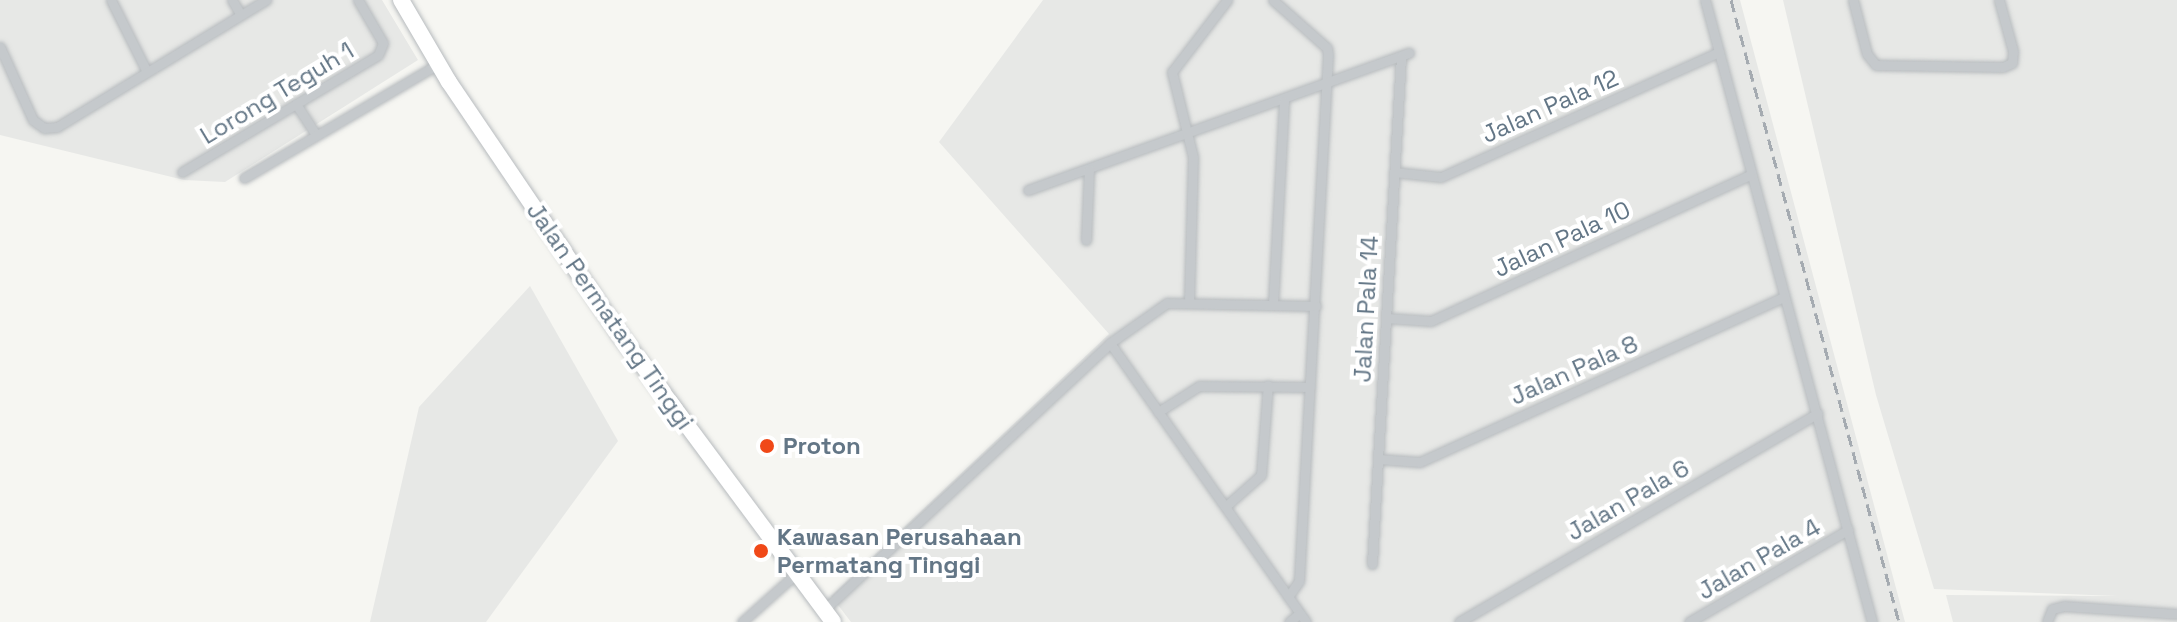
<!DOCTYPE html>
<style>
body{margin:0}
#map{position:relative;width:2177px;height:622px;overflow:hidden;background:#f6f6f2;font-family:"Space Grotesk",sans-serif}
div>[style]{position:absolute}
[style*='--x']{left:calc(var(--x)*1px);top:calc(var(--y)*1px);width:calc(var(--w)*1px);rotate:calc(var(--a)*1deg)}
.built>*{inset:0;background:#e7e8e6}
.roads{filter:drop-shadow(0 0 2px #b7bbbe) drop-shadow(0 0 2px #b7bbbe)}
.street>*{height:9px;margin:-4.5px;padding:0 4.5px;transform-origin:4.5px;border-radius:4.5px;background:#c5c9cc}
.highway>*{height:16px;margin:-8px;padding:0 8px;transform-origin:8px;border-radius:8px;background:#fff}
.rail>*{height:3px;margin-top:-1.5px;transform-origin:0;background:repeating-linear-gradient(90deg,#a5abb1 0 12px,transparent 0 18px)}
.dots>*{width:22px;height:22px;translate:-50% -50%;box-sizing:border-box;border:4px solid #fff;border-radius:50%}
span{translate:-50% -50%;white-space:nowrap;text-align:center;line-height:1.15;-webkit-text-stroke:8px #fff;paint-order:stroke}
.street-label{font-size:24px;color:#637686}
.poi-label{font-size:24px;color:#637686;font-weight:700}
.left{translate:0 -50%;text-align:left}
</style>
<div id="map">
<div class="built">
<div style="clip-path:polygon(0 0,382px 0,418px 60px,225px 182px,184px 180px,0 135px)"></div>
<div style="clip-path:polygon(1043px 0,1740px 0,1905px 622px,851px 622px,831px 596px,1109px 334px,939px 142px)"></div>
<div style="clip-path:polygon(1783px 0,2177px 0,2177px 622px,1953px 622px,1946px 595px,2118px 596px,1934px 589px,1876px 395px)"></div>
<div style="clip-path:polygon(530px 286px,618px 441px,486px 622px,370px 622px,419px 407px)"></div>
</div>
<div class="roads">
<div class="street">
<div style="--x:111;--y:0;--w:80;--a:63.4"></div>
<div style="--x:232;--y:0;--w:17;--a:59"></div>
<div style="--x:1273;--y:0;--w:72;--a:41.6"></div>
<div style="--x:1327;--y:48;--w:7;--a:82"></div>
<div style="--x:1328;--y:55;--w:527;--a:93.16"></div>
<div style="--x:1299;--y:581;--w:19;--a:125"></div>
<div style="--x:1705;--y:0;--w:644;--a:74.97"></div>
<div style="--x:1853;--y:0;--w:56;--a:75.5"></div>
<div style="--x:1867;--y:54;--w:14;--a:51"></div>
<div style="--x:1876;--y:65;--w:127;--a:0.9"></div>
<div style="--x:2003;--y:67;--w:10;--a:-24"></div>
<div style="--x:2012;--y:63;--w:12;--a:-85"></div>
<div style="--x:2013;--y:51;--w:53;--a:-105.4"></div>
<div style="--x:0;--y:47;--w:80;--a:65.7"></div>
<div style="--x:33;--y:120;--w:14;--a:36"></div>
<div style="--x:44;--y:128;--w:13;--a:-4"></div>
<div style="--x:57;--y:127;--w:245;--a:-31.3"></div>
<div style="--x:296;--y:104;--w:37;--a:57"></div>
<div style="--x:182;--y:172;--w:228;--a:-30.8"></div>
<div style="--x:378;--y:55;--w:13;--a:-67"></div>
<div style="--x:383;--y:43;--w:50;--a:-120.2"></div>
<div style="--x:1394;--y:172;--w:47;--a:6.1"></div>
<div style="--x:1441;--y:177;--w:305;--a:-24.2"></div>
<div style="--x:244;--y:178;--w:225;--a:-30.4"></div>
<div style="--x:1028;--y:190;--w:405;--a:-19.8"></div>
<div style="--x:1086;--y:240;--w:71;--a:-87.6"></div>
<div style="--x:1189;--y:301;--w:144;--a:-88.4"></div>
<div style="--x:1193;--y:157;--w:88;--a:-103.9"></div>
<div style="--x:1172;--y:72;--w:91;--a:-52.6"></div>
<div style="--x:1273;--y:304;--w:203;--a:-86.9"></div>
<div style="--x:1386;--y:318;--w:45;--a:3.8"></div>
<div style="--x:1431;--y:321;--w:351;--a:-24.6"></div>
<div style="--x:1110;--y:343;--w:341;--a:54.9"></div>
<div style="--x:1158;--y:412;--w:49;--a:-32.4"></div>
<div style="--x:1199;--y:386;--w:111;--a:0.5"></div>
<div style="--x:1378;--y:459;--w:42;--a:4.1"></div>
<div style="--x:1420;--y:462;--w:399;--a:-24.4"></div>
<div style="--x:1226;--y:506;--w:47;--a:-41.5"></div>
<div style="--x:1261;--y:475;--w:90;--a:-85.6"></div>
<div style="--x:1372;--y:564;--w:508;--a:-86.73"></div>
<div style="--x:824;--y:610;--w:391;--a:-43"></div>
<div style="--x:1110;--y:343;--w:70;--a:-35.1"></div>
<div style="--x:1167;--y:303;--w:149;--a:1.2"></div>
<div style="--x:742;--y:622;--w:75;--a:-41.8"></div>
<div style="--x:1289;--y:622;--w:13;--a:-39"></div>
<div style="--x:1459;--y:622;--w:415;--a:-30.2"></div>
<div style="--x:1689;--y:622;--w:184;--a:-30.1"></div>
<div style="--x:2047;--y:622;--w:14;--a:-69"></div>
<div style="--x:2052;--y:609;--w:12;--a:-14"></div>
<div style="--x:2064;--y:606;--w:113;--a:4"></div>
</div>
<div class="highway">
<div style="--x:401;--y:0;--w:95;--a:59.7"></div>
<div style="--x:449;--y:82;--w:305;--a:55.9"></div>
<div style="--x:620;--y:335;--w:357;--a:53.4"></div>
</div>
</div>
<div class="rail">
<div style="--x:1731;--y:0;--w:644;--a:74.89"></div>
</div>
<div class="dots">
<div style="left:767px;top:446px;background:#f04918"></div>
<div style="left:761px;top:551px;background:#f04918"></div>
</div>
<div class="street-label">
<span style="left:277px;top:93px;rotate:-31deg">Lorong Teguh 1</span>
<span style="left:1550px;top:106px;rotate:-24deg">Jalan Pala 12</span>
<span style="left:1562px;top:239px;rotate:-25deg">Jalan Pala 10</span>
<span style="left:1366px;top:309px;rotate:-87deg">Jalan Pala 14</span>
<span style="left:610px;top:316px;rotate:55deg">Jalan Permatang Tinggi</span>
<span style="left:1574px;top:370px;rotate:-24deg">Jalan Pala 8</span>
<span style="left:1628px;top:500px;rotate:-30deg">Jalan Pala 6</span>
<span style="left:1759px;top:559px;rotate:-30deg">Jalan Pala 4</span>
</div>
<div class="poi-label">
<span class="left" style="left:783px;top:446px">Proton</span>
<span class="left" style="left:777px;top:551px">Kawasan Perusahaan<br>Permatang Tinggi</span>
</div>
</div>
